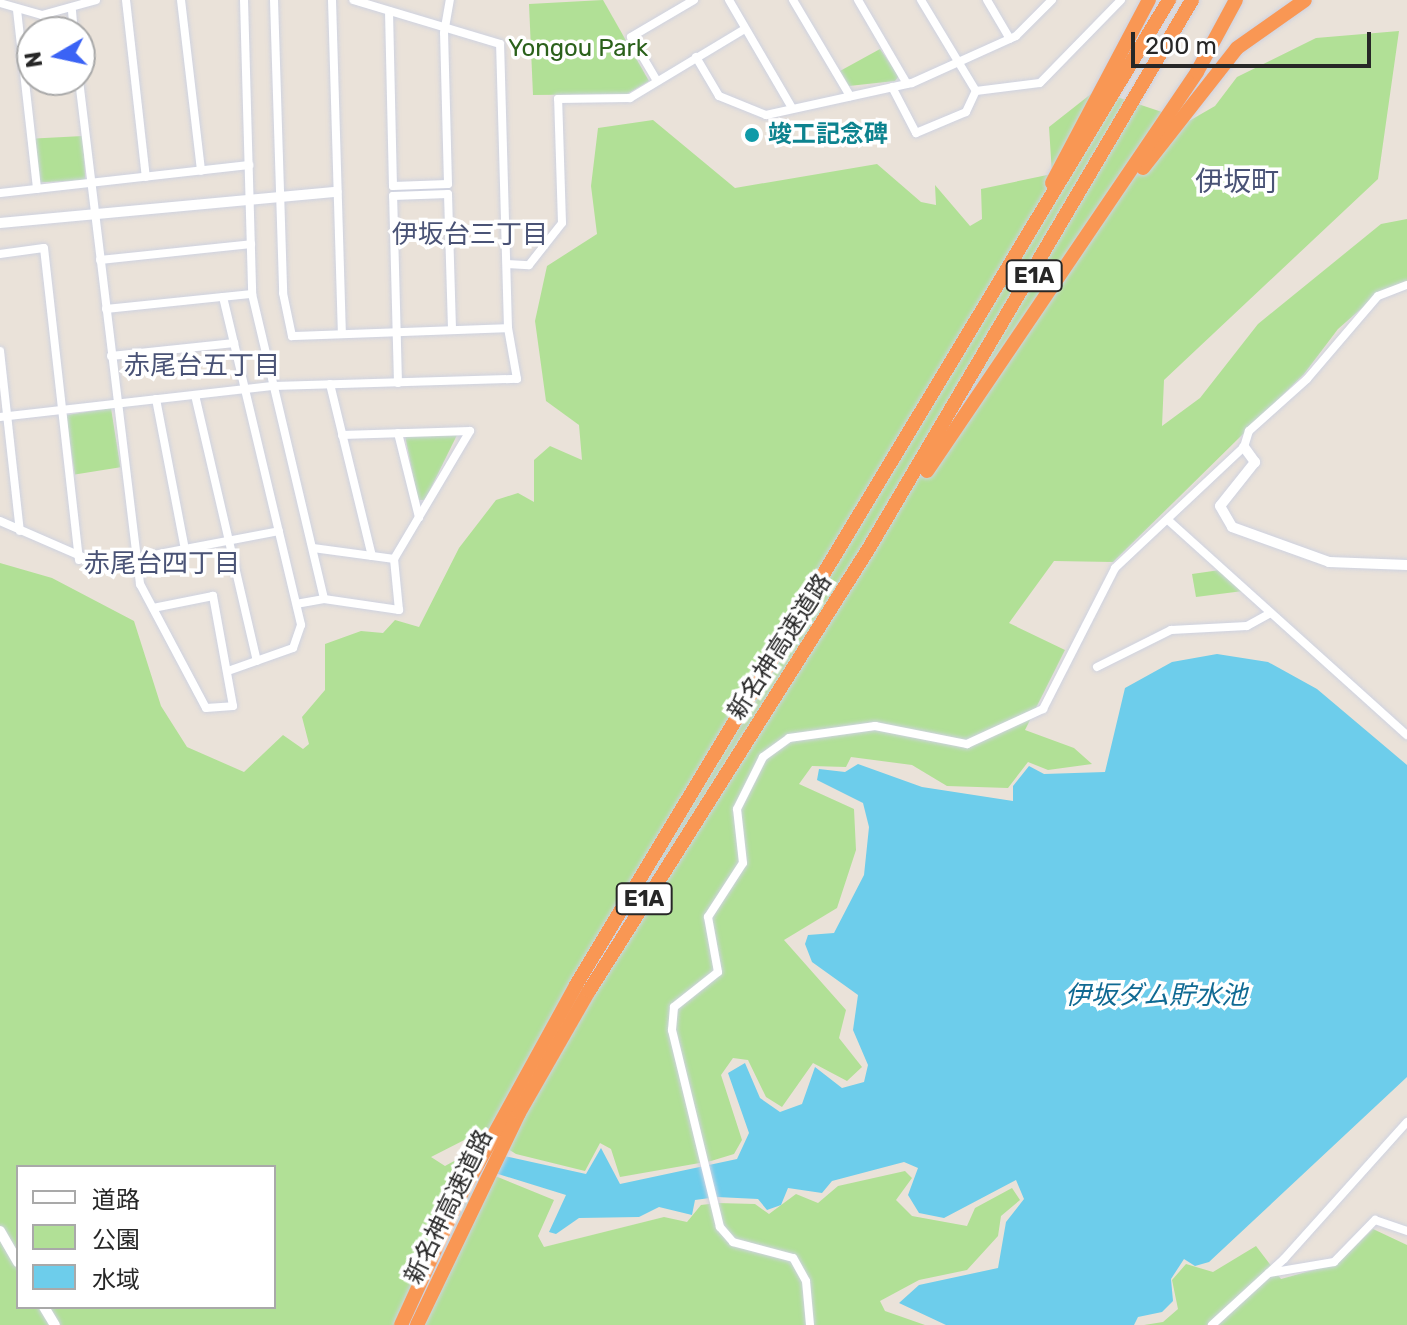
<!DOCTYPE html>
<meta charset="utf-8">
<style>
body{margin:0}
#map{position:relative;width:1407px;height:1325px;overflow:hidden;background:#eae2d9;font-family:Rubik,"Noto Sans JP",sans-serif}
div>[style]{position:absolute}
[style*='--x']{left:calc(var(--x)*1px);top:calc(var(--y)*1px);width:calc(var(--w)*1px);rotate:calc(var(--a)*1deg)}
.green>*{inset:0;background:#b1e096;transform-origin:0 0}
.water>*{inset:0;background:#6dcdeb}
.roads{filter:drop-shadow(0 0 2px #ced2e0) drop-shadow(0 0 2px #ced2e0)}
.minor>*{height:8px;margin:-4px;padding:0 4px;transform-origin:4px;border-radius:4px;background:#fff}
.tertiary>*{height:10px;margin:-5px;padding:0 5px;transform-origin:5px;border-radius:5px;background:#fff}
.motorway>*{height:14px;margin:-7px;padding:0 7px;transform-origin:7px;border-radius:7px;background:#f99754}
.dots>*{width:22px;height:22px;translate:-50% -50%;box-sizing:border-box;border:4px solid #fff;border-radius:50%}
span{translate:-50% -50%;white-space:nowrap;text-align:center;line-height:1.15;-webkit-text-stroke:7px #fff;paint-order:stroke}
.shield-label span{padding:2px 6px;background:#fff;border:2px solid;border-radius:6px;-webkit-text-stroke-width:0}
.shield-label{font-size:22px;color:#272727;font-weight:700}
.park-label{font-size:24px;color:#2b611b}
.culture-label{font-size:24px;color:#0d838f;font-weight:700}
.left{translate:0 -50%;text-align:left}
.street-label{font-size:24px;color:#272727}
.neighbourhood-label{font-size:26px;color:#4a5376}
.water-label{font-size:26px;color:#106a93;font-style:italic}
.quarter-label{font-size:28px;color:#4a5376}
.legend{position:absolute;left:16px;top:1165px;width:260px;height:144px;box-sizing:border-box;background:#fff;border:2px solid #a9a9a9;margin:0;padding:10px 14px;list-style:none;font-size:24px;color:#272727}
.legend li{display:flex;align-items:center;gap:16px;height:40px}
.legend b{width:40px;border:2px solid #a9a9a9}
.north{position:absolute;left:16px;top:16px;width:80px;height:80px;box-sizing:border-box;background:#fff;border:2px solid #a9a9a9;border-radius:50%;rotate:261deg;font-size:22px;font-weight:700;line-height:32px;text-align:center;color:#272727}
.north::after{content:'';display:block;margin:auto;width:28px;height:36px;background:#3b63f5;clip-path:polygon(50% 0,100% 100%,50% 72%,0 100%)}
.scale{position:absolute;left:1131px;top:32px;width:240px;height:36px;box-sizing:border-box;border:4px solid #272727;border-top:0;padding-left:10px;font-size:24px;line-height:28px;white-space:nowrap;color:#272727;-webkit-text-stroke:6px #fff;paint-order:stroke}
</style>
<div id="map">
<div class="green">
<div style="clip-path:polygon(603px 0,649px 81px,627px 94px,533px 95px,529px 4px)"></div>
<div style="clip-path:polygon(evenodd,1399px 31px,1378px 179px,1164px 380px,1162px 426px,1200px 398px,1258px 324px,1381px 224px,1407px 219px,1407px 286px,1378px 294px,1338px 329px,1304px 374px,1113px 562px,1054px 561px,1009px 623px,1065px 650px,1025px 730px,1074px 748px,1092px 764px,1048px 770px,1028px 762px,1008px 788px,947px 786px,912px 765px,851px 757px,846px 767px,812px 766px,799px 784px,854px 809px,856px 850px,837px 908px,784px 940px,846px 1010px,839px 1038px,862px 1067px,847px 1081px,813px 1063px,782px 1107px,766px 1097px,748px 1060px,733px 1058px,721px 1075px,742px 1140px,734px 1154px,711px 1161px,620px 1177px,611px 1149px,600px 1143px,585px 1171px,516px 1154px,480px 1132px,431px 1157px,445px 1166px,456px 1160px,554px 1200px,538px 1236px,544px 1247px,664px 1217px,687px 1222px,701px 1205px,717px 1203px,755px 1204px,769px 1214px,796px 1194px,818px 1203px,838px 1186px,905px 1171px,912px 1178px,896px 1200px,912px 1216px,967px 1226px,975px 1208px,1012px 1188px,1020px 1200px,1001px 1216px,998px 1236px,967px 1270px,919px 1280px,880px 1301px,885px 1311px,925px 1325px,0 1325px,0 563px,52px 578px,134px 621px,161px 706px,187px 747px,244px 772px,283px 735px,303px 749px,309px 744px,302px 717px,325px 690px,325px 644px,361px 631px,383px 633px,395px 620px,419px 627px,459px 548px,496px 500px,518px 493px,534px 502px,534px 460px,550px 446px,582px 460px,579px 425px,546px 401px,535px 321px,547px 266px,597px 234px,591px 186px,598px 128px,653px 120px,735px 188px,877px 164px,921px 202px,936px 205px,935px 185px,970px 226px,982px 219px,981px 189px,1052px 174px,1049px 127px,1096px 90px,1189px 121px,1215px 106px,1237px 77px,1316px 38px,1399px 31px,18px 1167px,274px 1167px,274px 1307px,18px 1307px,18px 1167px)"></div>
<div style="clip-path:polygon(880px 49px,899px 76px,895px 81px,849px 86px,840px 71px)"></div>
<div style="left:83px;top:136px;width:44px;height:48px;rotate:87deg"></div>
<div style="left:111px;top:408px;width:60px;height:46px;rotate:81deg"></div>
<div style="clip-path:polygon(457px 435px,425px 500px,418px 500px,405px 436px)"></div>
<div style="clip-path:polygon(1220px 570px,1243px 591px,1196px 597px,1192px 574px)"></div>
<div style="clip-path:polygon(1373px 1229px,1407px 1245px,1407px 1325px,1144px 1325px,1163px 1322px,1178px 1309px,1172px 1280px,1186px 1264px,1213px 1272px,1256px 1246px,1281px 1279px,1335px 1264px)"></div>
</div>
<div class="water">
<div style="clip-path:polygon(1217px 654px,1268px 662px,1317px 689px,1407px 765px,1407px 1077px,1209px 1262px,1195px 1266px,1184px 1259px,1171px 1279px,1173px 1301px,1162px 1312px,1138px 1317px,1134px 1325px,946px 1325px,899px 1303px,919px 1285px,998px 1268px,1006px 1222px,1024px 1199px,1016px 1180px,944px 1218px,919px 1213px,908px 1195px,918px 1168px,904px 1162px,832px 1181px,822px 1193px,788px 1188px,781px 1205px,767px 1210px,758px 1199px,717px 1197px,695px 1200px,692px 1215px,659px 1207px,639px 1217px,579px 1218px,556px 1234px,549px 1232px,566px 1195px,495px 1173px,477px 1150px,586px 1174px,601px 1148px,620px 1184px,737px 1159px,749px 1133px,728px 1073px,745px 1063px,760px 1098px,780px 1112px,802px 1104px,815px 1067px,842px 1088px,864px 1082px,868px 1065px,853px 1030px,858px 995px,812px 962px,805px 944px,808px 935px,834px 933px,864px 875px,869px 827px,863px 803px,817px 780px,819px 769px,845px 772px,858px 764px,922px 787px,1013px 801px,1013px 786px,1029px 766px,1044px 774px,1105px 772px,1125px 688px,1172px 662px)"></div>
</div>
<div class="roads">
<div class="minor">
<div style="--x:126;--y:0;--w:178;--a:83.6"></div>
<div style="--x:181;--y:0;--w:172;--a:83.3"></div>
<div style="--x:244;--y:0;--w:294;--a:88.4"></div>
<div style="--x:252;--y:294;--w:313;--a:76.7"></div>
<div style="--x:324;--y:599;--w:27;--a:170"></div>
<div style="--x:274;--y:0;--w:293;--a:88.2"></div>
<div style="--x:283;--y:293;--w:44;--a:78.2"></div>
<div style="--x:292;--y:336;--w:216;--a:-2.1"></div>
<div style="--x:332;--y:0;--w:332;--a:88.3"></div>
<div style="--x:729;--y:0;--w:125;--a:59.7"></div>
<div style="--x:793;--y:0;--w:112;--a:59.3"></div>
<div style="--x:858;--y:0;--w:97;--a:59.7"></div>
<div style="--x:921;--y:0;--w:106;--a:58.9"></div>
<div style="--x:987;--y:0;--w:45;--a:59.5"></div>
<div style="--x:0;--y:3;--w:44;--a:15.9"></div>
<div style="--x:42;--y:15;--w:56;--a:-15.5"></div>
<div style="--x:17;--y:10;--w:180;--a:83.6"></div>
<div style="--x:72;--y:11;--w:21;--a:85"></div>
<div style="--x:389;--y:11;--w:175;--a:88.7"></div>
<div style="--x:393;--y:186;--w:55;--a:-2.1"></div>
<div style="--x:448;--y:184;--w:151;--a:-91.5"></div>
<div style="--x:444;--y:33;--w:34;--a:-80"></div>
<div style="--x:696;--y:57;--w:45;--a:59.5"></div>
<div style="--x:719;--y:96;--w:51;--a:22"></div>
<div style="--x:766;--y:115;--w:149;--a:-12.4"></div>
<div style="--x:912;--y:83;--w:114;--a:-24.3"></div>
<div style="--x:1016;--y:36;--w:51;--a:-45"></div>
<div style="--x:79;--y:80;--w:508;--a:83.1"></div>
<div style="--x:140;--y:584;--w:140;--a:62"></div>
<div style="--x:206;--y:708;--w:27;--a:-4"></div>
<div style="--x:233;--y:706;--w:112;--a:-100.3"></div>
<div style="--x:213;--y:596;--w:61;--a:168.7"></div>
<div style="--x:657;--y:81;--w:51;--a:-120.6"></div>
<div style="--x:631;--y:37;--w:73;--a:-30.4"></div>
<div style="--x:892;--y:87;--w:52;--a:62.4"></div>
<div style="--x:916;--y:133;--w:54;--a:-22.8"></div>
<div style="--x:966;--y:112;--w:23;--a:-65"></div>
<div style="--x:976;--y:91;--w:64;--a:-7.1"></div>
<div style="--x:1040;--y:83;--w:116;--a:-45.7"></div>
<div style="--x:0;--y:193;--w:251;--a:-6.4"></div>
<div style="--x:0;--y:254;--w:44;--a:-7.8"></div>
<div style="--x:44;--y:248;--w:314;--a:83.6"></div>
<div style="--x:100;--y:260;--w:152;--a:-6"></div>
<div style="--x:507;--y:264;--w:22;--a:3"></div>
<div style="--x:529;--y:265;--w:53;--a:-51.8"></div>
<div style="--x:562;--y:223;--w:124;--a:-91.8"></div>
<div style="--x:558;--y:99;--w:72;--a:-0.8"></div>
<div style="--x:630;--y:98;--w:134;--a:-31"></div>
<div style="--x:223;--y:297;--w:337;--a:76.6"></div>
<div style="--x:301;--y:625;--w:24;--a:109"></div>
<div style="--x:293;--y:648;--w:66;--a:160.5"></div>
<div style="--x:106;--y:309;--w:147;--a:-5.9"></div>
<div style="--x:0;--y:351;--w:181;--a:83.7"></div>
<div style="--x:111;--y:356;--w:124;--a:-6"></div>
<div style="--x:398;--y:383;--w:187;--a:-91.5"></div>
<div style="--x:393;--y:196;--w:55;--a:-2.1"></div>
<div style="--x:448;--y:194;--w:135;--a:88.3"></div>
<div style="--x:330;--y:384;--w:177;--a:76.3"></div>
<div style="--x:195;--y:395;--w:273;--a:76.9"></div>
<div style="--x:156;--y:399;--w:154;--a:79.1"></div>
<div style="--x:0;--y:417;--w:276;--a:-6.5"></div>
<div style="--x:274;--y:386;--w:243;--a:-1.7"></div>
<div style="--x:517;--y:379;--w:52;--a:-100"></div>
<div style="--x:508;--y:328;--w:284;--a:-91.6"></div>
<div style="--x:500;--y:44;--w:153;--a:-163.3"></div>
<div style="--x:398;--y:433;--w:87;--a:76"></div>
<div style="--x:342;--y:435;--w:128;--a:-1.8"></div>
<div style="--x:0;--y:521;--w:110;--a:23.5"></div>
<div style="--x:101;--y:565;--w:181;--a:-10.8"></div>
<div style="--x:1169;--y:521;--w:320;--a:42"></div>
<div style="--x:313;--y:548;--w:82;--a:7.7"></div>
<div style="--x:394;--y:559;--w:149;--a:-59.3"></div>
<div style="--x:324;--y:599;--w:76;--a:8.3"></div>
<div style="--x:399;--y:610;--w:51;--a:-95.6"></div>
<div style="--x:1097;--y:667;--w:83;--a:-26.6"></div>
<div style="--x:1171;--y:630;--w:76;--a:-3"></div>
<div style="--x:1247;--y:626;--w:26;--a:-29"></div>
<div style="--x:1269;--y:1273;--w:66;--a:-9.6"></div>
<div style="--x:1334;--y:1262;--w:59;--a:-45.7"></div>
<div style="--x:1375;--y:1220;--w:34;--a:19"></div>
<div style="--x:810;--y:1325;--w:44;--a:-95.2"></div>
<div style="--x:806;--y:1281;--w:26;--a:-119"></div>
<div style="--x:793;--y:1258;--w:62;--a:-165.1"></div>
<div style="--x:733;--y:1242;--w:20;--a:-131"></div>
<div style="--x:720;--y:1227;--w:203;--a:-103.7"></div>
<div style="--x:672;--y:1030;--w:23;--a:-85"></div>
<div style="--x:674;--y:1007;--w:56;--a:-38.5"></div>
<div style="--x:718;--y:972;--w:56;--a:-100.3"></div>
<div style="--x:708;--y:917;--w:64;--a:-57.1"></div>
<div style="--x:743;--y:863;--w:54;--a:-96.3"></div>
<div style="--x:737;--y:809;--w:58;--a:-63.4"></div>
<div style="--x:763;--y:757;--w:32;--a:-36"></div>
<div style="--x:789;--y:738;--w:87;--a:-7.9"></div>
<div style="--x:875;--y:726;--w:94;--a:11.1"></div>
<div style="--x:967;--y:744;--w:84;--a:-24.7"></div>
<div style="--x:1043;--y:709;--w:158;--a:-62.9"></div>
<div style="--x:1115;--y:568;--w:177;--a:-43.2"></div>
<div style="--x:1244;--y:447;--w:17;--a:-73"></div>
<div style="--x:1249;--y:431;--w:78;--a:-41.9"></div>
<div style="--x:1307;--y:379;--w:109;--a:-49.5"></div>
<div style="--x:1378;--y:296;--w:31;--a:-21"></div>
<div style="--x:1212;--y:1325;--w:98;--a:-42.5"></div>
<div style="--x:1284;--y:1259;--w:184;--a:-48.1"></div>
</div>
<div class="tertiary">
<div style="--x:0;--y:223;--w:338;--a:-5.3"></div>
<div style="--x:1244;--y:447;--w:19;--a:54"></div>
<div style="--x:1255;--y:462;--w:56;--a:128.5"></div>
<div style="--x:1220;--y:506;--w:24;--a:60"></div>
<div style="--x:1232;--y:527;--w:103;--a:19.8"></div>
<div style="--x:1329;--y:562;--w:78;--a:2.2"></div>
<div style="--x:0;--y:1231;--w:36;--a:60"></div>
<div style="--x:44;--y:1307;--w:21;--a:59"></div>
</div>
<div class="motorway">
<div style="--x:1143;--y:168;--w:152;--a:-51.9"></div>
<div style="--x:1237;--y:48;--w:83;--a:-35.2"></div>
<div style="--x:1052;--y:183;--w:207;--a:-62.1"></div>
<div style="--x:927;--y:471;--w:482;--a:-55.9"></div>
<div style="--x:1197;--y:72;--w:82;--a:-61.6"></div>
<div style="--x:401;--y:1325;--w:137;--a:-65.5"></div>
<div style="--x:458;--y:1200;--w:245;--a:-61.2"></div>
<div style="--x:576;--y:985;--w:1150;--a:-58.95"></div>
<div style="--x:417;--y:1325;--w:235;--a:-64.3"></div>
<div style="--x:519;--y:1113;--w:141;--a:-60.2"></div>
<div style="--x:589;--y:991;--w:524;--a:-57.7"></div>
<div style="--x:869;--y:548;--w:636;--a:-59.48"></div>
</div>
</div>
<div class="dots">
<div style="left:752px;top:135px;background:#0f9aa8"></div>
</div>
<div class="shield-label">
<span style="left:1034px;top:276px">E1A</span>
<span style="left:644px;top:899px">E1A</span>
</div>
<div class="park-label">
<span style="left:578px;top:49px">Yongou Park</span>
</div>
<div class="culture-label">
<span class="left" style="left:768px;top:135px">竣工記念碑</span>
</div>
<div class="street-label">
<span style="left:780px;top:647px;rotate:-57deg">新名神高速道路</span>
<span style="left:449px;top:1207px;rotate:-64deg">新名神高速道路</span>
</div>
<div class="neighbourhood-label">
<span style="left:470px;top:235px">伊坂台三丁目</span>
<span style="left:202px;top:366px">赤尾台五丁目</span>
<span style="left:162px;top:564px">赤尾台四丁目</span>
</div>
<div class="water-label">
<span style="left:1156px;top:996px">伊坂ダム貯水池</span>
</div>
<div class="quarter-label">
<span style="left:1237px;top:182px">伊坂町</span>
</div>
<ul class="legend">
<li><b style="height:10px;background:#fff"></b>道路</li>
<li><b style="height:22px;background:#b1e096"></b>公園</li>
<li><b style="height:22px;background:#6dcdeb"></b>水域</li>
</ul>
<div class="north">N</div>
<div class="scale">200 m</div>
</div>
